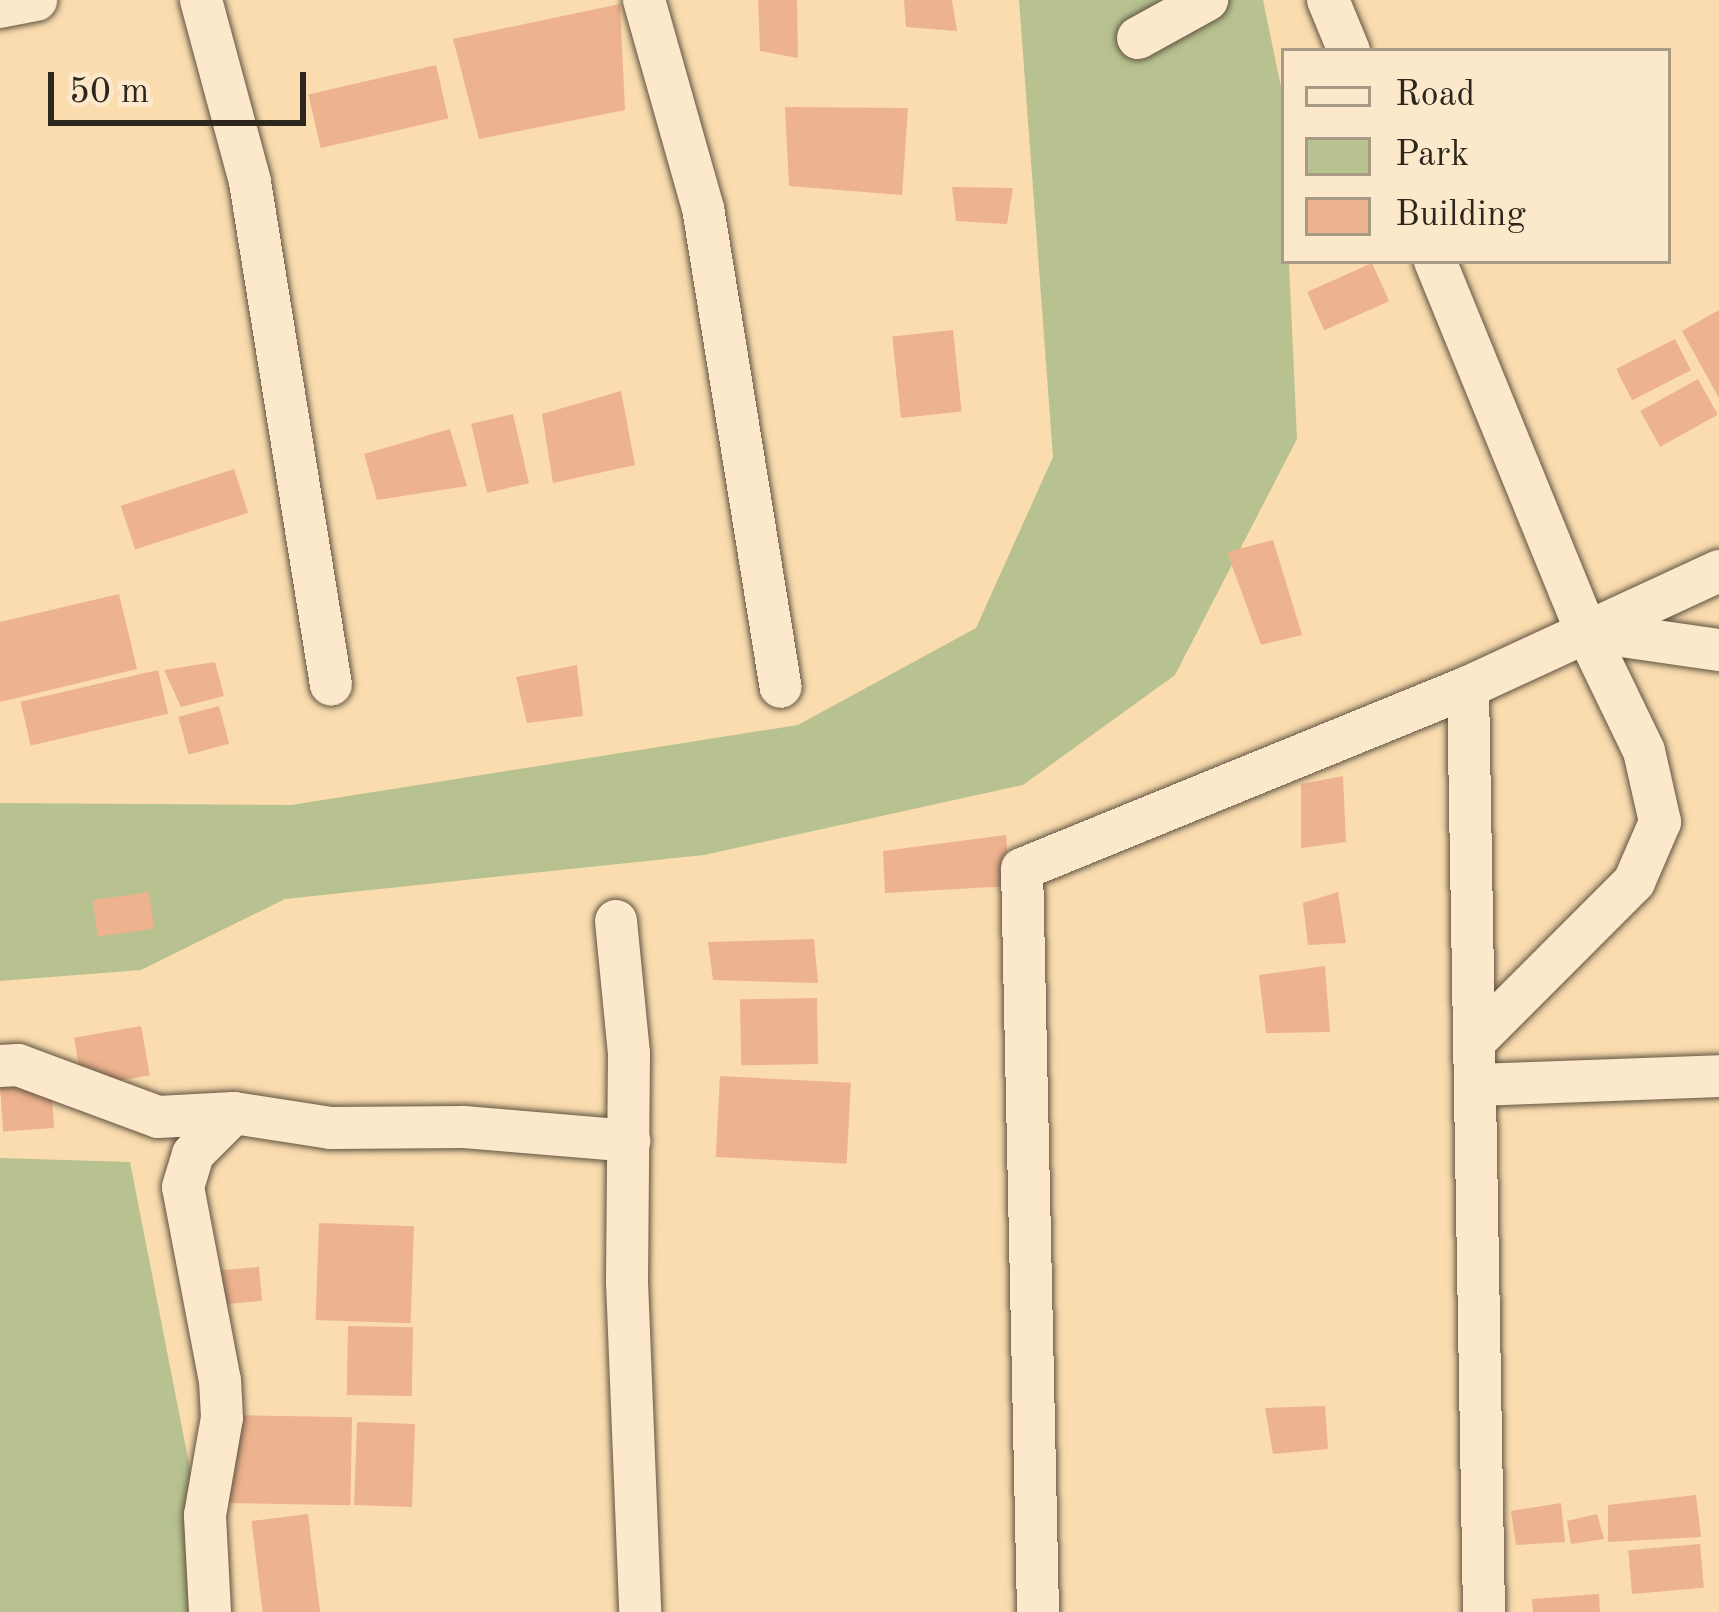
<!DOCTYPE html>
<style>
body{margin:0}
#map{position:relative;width:1719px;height:1612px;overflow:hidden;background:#fadcaf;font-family:"Old Standard TT",serif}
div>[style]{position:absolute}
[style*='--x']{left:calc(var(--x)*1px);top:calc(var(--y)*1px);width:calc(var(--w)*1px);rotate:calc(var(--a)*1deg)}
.green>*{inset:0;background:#b7c290}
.building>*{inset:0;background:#edb28e;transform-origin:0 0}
.roads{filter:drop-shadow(0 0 3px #605441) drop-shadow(0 0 3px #605441)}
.street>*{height:42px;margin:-21px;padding:0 21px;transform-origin:21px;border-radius:21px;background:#fce8cb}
span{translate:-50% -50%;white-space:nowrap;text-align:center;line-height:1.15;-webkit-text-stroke:9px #fce8cb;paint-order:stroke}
.legend{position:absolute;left:1281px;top:48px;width:390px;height:216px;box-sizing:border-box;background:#fce8cb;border:3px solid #a99a85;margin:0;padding:15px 21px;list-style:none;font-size:36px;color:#2d261c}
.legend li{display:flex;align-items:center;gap:24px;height:60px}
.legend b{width:60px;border:3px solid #a99a85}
.scale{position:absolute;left:48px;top:72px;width:258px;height:54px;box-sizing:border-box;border:6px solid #2d261c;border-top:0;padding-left:15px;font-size:36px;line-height:42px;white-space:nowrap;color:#2d261c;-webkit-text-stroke:9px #fce8cb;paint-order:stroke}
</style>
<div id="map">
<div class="green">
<div style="clip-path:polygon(1019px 0,1263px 0,1281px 87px,1297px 439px,1175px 675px,1023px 785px,704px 855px,285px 899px,141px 970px,0 981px,0 803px,291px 805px,798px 725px,976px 628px,1053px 457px)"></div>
<div style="clip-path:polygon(0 1158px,130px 1162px,218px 1612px,0 1612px)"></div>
</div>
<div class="building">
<div style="clip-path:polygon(758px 0,797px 0,798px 58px,760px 51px)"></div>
<div style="clip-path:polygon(904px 0,952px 0,957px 31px,906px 27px)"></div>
<div style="clip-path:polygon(620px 4px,625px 110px,479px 139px,453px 39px)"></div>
<div style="left:436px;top:65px;width:55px;height:131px;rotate:77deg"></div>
<div style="clip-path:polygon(785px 107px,908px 108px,902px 195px,789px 186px)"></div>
<div style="clip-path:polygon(952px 187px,1013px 188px,1007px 224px,956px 221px)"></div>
<div style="left:1372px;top:263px;width:42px;height:71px;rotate:66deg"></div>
<div style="clip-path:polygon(1719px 310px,1719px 398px,1682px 331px)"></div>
<div style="left:953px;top:330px;width:82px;height:61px;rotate:84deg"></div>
<div style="left:1675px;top:339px;width:35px;height:66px;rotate:63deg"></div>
<div style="left:1698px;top:379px;width:41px;height:66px;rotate:61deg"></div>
<div style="clip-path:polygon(621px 391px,635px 465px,553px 483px,542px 414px)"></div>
<div style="left:513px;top:414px;width:71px;height:43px;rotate:77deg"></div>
<div style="clip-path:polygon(450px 429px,467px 486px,377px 500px,364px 454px)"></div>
<div style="left:234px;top:469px;width:46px;height:119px;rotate:72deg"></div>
<div style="clip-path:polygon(1273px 540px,1302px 635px,1261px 645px,1227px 552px)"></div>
<div style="clip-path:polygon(119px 594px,137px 669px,0 702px,0 622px)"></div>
<div style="clip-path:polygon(215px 662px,224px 696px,181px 707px,164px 670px)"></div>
<div style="clip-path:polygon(577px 665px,583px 716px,527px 723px,516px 677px)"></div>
<div style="left:158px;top:670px;width:45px;height:141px;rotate:77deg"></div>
<div style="left:219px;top:706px;width:39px;height:42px;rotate:75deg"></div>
<div style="clip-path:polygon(1343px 776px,1346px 842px,1301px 848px,1301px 784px)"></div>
<div style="clip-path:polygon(1006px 835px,1010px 886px,885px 893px,883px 851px)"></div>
<div style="left:149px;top:892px;width:37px;height:57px;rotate:82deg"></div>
<div style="clip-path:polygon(1338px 892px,1346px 943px,1308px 945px,1303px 903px)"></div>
<div style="clip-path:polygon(814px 939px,818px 983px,713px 980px,708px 942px)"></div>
<div style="clip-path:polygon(1325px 966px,1330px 1032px,1266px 1033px,1259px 975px)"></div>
<div style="left:817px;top:998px;width:66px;height:77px;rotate:89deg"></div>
<div style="left:141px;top:1026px;width:50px;height:68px;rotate:80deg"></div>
<div style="left:720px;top:1076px;width:131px;height:81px;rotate:3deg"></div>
<div style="left:51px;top:1084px;width:44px;height:51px;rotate:86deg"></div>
<div style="left:319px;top:1223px;width:95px;height:97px;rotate:2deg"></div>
<div style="left:259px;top:1267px;width:34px;height:44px;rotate:85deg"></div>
<div style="left:348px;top:1326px;width:65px;height:69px;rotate:1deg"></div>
<div style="clip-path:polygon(1325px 1406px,1328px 1449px,1273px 1454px,1265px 1408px)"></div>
<div style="left:229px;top:1415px;width:123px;height:88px;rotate:1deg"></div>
<div style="left:357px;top:1422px;width:58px;height:83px;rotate:2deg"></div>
<div style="clip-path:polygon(1696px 1495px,1701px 1537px,1608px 1542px,1608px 1505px)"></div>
<div style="clip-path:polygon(1561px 1503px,1565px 1542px,1516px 1545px,1511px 1511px)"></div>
<div style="left:308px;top:1514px;width:99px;height:57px;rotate:83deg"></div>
<div style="clip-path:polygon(1597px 1514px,1604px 1539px,1571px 1544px,1567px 1521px)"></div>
<div style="left:1700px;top:1544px;width:44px;height:72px;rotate:85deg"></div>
<div style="clip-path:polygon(1599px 1594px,1600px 1612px,1533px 1612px,1532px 1599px)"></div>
</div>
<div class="roads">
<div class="street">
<div style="--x:201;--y:0;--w:188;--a:74.9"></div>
<div style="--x:250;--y:182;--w:509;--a:80.85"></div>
<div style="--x:644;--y:0;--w:216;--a:74.2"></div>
<div style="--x:703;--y:208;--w:485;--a:80.8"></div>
<div style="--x:1328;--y:0;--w:55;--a:67.6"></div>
<div style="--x:0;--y:7;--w:37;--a:-11"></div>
<div style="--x:1138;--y:38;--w:79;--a:-28.8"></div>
<div style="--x:1435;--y:261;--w:400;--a:67.8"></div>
<div style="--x:1586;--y:631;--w:133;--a:64.2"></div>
<div style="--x:1644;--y:751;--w:73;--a:77.3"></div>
<div style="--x:1660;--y:822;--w:65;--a:113.4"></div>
<div style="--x:1634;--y:882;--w:222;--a:135"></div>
<div style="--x:1587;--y:631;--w:133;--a:8.2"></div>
<div style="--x:1468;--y:687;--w:925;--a:89.01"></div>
<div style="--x:616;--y:921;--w:133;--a:84.4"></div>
<div style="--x:629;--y:1053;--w:229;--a:90.5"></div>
<div style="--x:627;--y:1282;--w:330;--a:87.7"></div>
<div style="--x:0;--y:1066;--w:18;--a:-3"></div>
<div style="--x:18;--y:1065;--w:149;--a:20.4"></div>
<div style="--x:158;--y:1117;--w:76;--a:-3"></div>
<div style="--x:234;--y:1113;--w:98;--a:8.8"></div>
<div style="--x:331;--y:1128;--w:133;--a:-0.4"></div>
<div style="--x:464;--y:1127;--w:166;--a:4.8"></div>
<div style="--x:1477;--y:1085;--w:242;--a:-2.1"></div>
<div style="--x:210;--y:1612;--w:97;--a:-93"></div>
<div style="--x:205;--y:1515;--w:98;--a:-80.1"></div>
<div style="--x:222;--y:1418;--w:37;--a:-93"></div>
<div style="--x:220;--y:1381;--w:197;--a:-100.8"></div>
<div style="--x:183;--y:1187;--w:34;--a:-73"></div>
<div style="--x:193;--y:1154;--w:58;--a:-45"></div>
<div style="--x:1038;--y:1612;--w:743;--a:-91.23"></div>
<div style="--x:1022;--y:869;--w:482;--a:-22.2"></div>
<div style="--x:1468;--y:687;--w:277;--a:-24.8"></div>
</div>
</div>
<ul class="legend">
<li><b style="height:15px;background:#fce8cb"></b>Road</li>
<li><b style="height:33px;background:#b7c290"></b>Park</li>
<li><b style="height:33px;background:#edb28e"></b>Building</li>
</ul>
<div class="scale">50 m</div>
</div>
